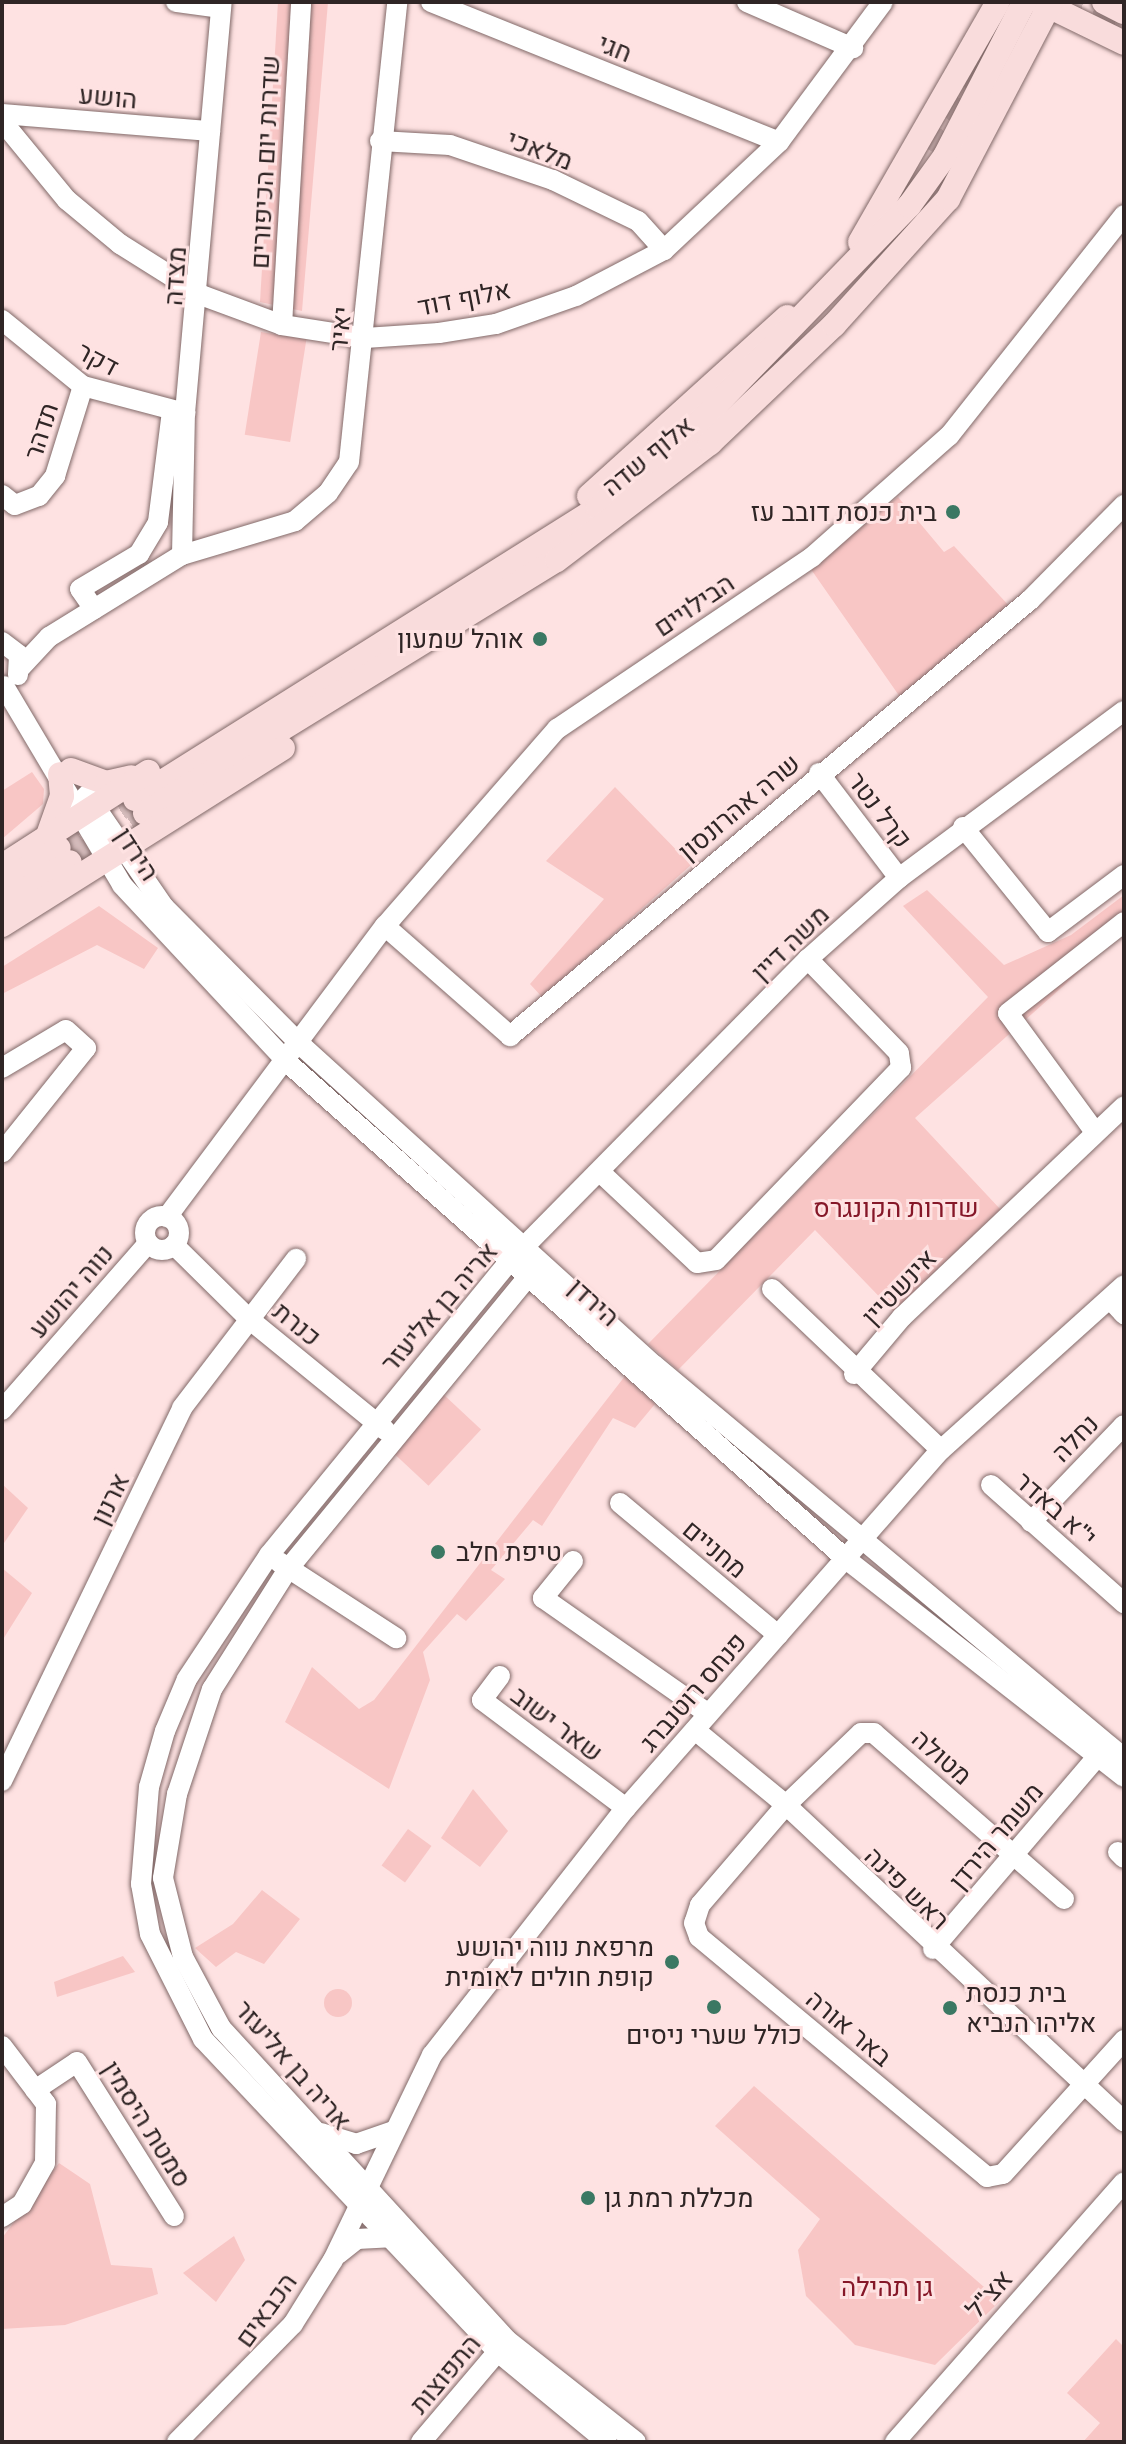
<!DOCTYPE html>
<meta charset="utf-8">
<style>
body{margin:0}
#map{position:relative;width:1126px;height:2444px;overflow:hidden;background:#fee2e2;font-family:"Golos Text",Heebo,sans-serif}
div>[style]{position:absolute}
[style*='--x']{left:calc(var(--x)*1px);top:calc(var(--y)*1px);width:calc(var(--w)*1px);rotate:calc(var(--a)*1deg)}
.green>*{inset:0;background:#f8c6c5;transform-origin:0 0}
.round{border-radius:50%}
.major-tunnel>*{height:24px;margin-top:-12px;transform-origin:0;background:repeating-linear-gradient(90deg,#d5bcbc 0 24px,transparent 0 36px)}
.roads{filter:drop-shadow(0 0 2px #816968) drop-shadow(0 0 2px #816968)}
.minor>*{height:20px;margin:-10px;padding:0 10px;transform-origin:10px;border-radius:10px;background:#fff}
.minor>.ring{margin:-10px;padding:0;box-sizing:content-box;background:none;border:20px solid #fff;border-radius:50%}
.major>*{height:24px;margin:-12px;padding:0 12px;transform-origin:12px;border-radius:12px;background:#f9dcdc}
.dots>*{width:22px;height:22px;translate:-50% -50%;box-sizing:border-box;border:4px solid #fee2e2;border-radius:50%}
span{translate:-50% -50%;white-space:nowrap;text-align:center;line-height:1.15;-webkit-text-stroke:6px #fee2e2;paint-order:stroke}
.street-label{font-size:26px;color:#2f2525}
.poi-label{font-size:26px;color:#2f2525}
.right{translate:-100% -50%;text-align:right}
.left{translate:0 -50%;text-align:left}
.park-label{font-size:26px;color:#851728}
.frame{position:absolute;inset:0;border:4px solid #2f2525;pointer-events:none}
</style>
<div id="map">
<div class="green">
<div style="clip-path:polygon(278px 2px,328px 2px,302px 311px,260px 302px)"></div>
<div style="left:261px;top:332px;width:46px;height:104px;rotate:9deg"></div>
<div style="clip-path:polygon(898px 497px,944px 552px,954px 546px,1011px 608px,900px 697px,808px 565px)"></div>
<div style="clip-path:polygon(32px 772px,44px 789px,43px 804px,2px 839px,2px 791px)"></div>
<div style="clip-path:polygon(615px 787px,691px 865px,542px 997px,530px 984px,604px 899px,546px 861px)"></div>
<div style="clip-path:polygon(927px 890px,1004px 965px,1071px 935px,1124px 895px,1124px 932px,915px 1118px,1001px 1210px,895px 1313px,815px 1230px,678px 1370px,648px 1344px,988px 997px,903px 906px)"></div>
<div style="clip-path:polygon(99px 906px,158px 948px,144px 969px,97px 945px,2px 994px,2px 967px)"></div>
<div style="clip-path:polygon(625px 1376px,655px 1404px,635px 1428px,613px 1418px,542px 1526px,533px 1520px,491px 1570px,505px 1579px,466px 1621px,457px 1614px,423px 1652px,430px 1680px,389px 1789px,285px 1722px,312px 1667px,359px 1709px,374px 1700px)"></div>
<div style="left:443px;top:1394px;width:52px;height:77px;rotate:43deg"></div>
<div style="clip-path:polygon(2px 1484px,28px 1508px,2px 1546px)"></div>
<div style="clip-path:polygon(2px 1568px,32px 1593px,2px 1641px)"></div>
<div style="clip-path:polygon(473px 1789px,508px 1831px,480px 1867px,441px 1838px)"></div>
<div style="left:408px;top:1829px;width:29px;height:45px;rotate:36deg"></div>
<div style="clip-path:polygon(262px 1890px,300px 1919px,264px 1964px,236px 1952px,216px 1967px,195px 1948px,233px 1924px)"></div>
<div style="clip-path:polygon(123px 1956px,135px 1972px,57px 1997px,54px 1982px)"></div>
<div class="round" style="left:324px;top:1989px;width:28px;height:28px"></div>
<div style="clip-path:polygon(754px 2086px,1000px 2301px,935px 2365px,855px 2345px,806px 2296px,798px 2250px,820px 2219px,715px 2126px)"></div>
<div style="clip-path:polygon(59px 2163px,90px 2184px,111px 2265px,152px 2268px,158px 2294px,65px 2325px,2px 2329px,2px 2238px)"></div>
<div style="clip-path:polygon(234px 2236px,245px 2260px,216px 2302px,183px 2273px)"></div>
<div style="clip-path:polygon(1116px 2339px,1124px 2347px,1124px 2442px,1083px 2442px,1100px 2423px,1067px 2393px)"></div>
</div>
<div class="major-tunnel">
<div style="--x:1057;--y:9;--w:69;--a:12.6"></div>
<div style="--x:931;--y:151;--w:139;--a:-59.4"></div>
<div style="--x:59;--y:848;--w:90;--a:-32.8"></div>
<div style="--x:70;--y:862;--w:90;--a:-33.2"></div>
</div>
<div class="roads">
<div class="minor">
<div style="--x:176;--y:2;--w:45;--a:7.6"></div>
<div style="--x:431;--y:2;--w:375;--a:21.9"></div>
<div style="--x:747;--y:2;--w:116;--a:23.5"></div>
<div style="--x:2;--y:114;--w:209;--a:4.7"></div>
<div style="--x:2;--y:121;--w:102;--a:50.6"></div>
<div style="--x:67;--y:200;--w:69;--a:39.7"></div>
<div style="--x:120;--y:244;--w:96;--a:32.2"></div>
<div style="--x:201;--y:295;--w:86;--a:20.3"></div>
<div style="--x:282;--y:325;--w:84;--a:8.9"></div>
<div style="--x:365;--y:338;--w:74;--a:-3.9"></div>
<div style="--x:439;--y:333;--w:58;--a:-9"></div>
<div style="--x:496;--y:324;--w:85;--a:-19.3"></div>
<div style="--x:576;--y:296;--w:99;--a:-27.6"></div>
<div style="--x:664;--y:250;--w:158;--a:-43.2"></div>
<div style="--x:779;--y:142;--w:174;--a:-53.4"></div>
<div style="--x:380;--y:141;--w:70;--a:3.3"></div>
<div style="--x:450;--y:145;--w:109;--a:18.8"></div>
<div style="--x:553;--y:180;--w:94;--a:25.8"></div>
<div style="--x:638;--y:221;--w:39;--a:48"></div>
<div style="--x:2;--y:320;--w:104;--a:39.2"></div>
<div style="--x:83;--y:386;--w:106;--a:14.8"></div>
<div style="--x:282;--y:325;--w:324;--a:-86.6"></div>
<div style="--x:2;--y:495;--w:16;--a:38"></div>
<div style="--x:15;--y:505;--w:26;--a:-21"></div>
<div style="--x:39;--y:496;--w:26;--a:-51"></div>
<div style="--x:55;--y:476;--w:94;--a:-72.7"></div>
<div style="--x:182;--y:555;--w:142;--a:-88.8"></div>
<div style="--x:185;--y:413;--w:413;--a:-84.9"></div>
<div style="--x:94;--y:609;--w:24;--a:-125"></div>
<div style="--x:80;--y:589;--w:69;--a:-30.7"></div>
<div style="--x:139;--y:554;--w:37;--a:-59"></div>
<div style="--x:158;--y:522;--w:112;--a:-82.8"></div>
<div style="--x:2;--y:642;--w:21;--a:37"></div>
<div style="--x:19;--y:655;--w:20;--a:93"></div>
<div style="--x:21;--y:667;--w:41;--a:-47"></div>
<div style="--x:49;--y:637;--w:156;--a:-31.7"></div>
<div style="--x:182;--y:555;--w:118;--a:-16.7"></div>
<div style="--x:295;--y:521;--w:43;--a:-40.3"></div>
<div style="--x:328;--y:493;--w:37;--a:-56"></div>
<div style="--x:349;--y:462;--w:462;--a:-84"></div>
<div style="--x:4;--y:686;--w:231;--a:59.3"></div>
<div style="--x:122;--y:885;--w:243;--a:47"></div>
<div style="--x:288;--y:1063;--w:747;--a:41.63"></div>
<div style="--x:846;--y:1559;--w:353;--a:38.1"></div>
<div style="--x:819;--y:773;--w:132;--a:52.7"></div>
<div style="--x:87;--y:795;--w:136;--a:55.5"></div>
<div style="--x:164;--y:907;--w:196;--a:45.2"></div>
<div style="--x:302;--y:1046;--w:475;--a:42.2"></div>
<div style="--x:654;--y:1365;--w:613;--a:39.9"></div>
<div style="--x:963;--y:827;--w:135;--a:51"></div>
<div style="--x:1048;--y:932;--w:95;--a:-36.9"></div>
<div style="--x:385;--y:926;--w:167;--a:41.3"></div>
<div style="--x:510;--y:1036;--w:679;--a:-39.98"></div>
<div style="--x:1030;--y:600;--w:134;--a:-45.3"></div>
<div style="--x:2;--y:1068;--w:74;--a:-30.7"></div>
<div style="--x:66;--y:1030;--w:27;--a:42"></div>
<div style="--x:86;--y:1048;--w:134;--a:128.7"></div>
<div style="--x:1095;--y:1132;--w:147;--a:-126.2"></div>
<div style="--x:1008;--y:1013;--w:147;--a:-38.1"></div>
<div style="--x:600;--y:1172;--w:133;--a:43.2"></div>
<div style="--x:697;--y:1263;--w:19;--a:-9"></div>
<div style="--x:716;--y:1260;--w:267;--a:-46.1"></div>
<div style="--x:901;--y:1068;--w:15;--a:-98"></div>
<div style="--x:899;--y:1053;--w:131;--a:-134.1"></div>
<div class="ring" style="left:145px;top:1216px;width:14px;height:14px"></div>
<div style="--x:167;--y:1217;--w:364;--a:-53.2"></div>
<div style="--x:385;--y:926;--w:262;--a:-48.9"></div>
<div style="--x:557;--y:729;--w:308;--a:-34"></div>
<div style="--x:812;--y:557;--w:183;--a:-41.5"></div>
<div style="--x:949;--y:436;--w:282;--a:-51.6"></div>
<div style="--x:174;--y:1245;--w:105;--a:44.6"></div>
<div style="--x:249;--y:1319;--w:176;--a:39.2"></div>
<div style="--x:526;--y:1265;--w:13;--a:86"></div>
<div style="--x:527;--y:1278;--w:377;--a:129.4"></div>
<div style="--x:288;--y:1569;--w:142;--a:122.3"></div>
<div style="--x:212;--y:1689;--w:111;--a:108.4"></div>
<div style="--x:177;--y:1794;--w:85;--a:99.5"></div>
<div style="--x:163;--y:1878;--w:81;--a:75.8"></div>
<div style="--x:183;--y:1957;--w:81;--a:61.8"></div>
<div style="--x:221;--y:2028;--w:423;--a:47.5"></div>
<div style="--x:507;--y:2340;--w:164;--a:38.3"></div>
<div style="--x:772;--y:1289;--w:233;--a:43.6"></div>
<div style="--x:1110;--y:1299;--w:21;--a:47"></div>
<div style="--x:854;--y:1374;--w:75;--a:-49.9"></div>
<div style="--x:902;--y:1317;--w:306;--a:-43.5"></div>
<div style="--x:2;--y:1410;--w:222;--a:-48.8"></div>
<div style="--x:991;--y:1485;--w:178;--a:41.6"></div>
<div style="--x:620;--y:1503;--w:206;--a:39.9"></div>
<div style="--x:1031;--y:1522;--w:134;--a:-46.2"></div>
<div style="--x:573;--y:1561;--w:48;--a:129"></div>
<div style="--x:543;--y:1598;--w:200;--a:35"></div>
<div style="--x:279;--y:1562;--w:140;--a:33"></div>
<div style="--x:500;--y:1676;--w:30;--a:127"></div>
<div style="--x:482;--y:1700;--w:180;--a:36.9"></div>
<div style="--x:695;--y:1730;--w:118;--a:39.5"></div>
<div style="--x:786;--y:1805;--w:463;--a:43.1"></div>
<div style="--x:2;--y:1781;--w:414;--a:-64.2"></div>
<div style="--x:182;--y:1408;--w:188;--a:-52.6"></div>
<div style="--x:1118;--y:1852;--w:8;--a:45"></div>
<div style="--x:1064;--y:1899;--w:252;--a:-138.9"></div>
<div style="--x:874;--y:1733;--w:13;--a:180"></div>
<div style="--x:861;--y:1733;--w:104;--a:136.2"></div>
<div style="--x:786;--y:1805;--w:132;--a:130.7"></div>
<div style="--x:700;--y:1905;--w:19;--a:108"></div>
<div style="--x:694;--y:1923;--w:15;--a:70"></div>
<div style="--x:699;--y:1937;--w:375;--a:39.8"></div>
<div style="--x:987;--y:2177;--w:16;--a:-11"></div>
<div style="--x:1003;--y:2174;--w:181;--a:-47.9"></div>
<div style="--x:933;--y:1949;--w:254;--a:-49.5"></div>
<div style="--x:2;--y:2046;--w:73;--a:52.8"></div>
<div style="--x:46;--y:2104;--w:59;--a:91"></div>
<div style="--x:45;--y:2163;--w:47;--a:119.3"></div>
<div style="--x:22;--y:2204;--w:24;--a:147"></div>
<div style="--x:35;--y:2090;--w:50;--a:-33.7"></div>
<div style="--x:77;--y:2062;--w:182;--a:57.8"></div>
<div style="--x:321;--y:2133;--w:37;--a:17"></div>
<div style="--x:356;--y:2144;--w:39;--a:-19"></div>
<div style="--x:338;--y:2254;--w:24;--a:-38"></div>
<div style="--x:357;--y:2239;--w:33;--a:-3"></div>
<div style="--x:177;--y:2442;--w:165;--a:-45.5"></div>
<div style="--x:293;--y:2324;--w:75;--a:-58"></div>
<div style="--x:333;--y:2260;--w:228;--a:-64.2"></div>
<div style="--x:432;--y:2055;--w:314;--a:-51.9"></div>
<div style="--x:626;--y:1808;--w:477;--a:-48.7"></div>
<div style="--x:941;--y:1450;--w:246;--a:-42"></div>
<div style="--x:421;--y:2442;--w:130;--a:-49.7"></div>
<div style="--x:607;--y:2442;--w:141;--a:-140.5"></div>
<div style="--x:498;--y:2352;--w:430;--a:-133.3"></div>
<div style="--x:203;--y:2039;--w:118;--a:-116.8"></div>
<div style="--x:150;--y:1934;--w:51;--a:-100.2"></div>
<div style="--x:141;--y:1884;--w:97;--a:-85.3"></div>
<div style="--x:149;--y:1787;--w:58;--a:-74.1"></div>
<div style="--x:165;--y:1731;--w:56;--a:-67.1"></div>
<div style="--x:187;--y:1679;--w:149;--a:-56.5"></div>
<div style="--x:269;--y:1555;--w:380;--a:-50.7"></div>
<div style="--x:510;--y:1261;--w:424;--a:-45.4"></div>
<div style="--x:808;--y:959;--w:122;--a:-41.7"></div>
<div style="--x:899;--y:878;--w:280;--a:-36.6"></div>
<div style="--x:895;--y:2442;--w:346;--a:-48.6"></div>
</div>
<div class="major">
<div style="--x:1040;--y:2;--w:93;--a:26"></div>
<div style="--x:1104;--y:2;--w:22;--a:27"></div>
<div style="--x:860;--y:242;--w:277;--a:-60.1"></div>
<div style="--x:589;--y:496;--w:267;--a:-42.1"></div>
<div style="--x:71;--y:770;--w:37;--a:20"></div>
<div style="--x:106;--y:783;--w:26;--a:-13"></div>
<div style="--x:135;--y:799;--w:547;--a:-32.15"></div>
<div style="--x:598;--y:508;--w:112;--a:-39.2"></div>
<div style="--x:685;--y:437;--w:322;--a:-45.9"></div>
<div style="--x:909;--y:206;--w:62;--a:-54.2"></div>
<div style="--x:945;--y:156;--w:173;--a:-62.8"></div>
<div style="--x:145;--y:813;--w:483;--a:-31.6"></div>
<div style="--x:557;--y:560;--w:193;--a:-37.4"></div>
<div style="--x:710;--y:443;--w:171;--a:-43.6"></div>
<div style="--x:834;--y:325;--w:170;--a:-47.9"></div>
<div style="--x:948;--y:199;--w:222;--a:-62.4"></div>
<div style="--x:48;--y:835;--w:41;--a:-70.3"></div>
<div style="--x:62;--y:796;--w:22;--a:-95"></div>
<div style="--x:2;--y:866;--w:174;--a:-32.8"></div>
<div style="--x:2;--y:884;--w:67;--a:-32.3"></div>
<div style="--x:2;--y:905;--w:80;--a:-32.3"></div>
<div style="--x:2;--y:925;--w:332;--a:-32.2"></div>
</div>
</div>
<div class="dots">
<div style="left:953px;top:512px;background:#3b7863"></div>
<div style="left:540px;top:639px;background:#3b7863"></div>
<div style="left:438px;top:1552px;background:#3b7863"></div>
<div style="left:672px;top:1962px;background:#3b7863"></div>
<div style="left:714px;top:2007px;background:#3b7863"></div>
<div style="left:950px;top:2008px;background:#3b7863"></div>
<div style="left:588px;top:2198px;background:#3b7863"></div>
</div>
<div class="street-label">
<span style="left:615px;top:48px;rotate:22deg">חגי</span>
<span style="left:108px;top:97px;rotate:5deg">הושע</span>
<span style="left:540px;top:150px;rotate:21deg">מלאכי</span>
<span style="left:265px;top:162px;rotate:-87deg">שדרות יום הכיפורים</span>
<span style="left:175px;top:276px;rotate:-86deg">מצדה</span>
<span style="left:464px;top:298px;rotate:-11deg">אלוף דוד</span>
<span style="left:340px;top:329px;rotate:-84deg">יאיר</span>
<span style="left:98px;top:359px;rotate:28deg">דקר</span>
<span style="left:41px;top:431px;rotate:-72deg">תדהר</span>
<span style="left:648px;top:456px;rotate:-39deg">אלוף שדה</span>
<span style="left:694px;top:605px;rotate:-34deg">הבילויים</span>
<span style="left:739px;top:807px;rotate:-40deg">שרה אהרונסון</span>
<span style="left:880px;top:810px;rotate:53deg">קרל נטר</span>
<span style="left:137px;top:854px;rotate:57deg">הירדן</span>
<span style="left:790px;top:943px;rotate:-44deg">משה דיין</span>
<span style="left:899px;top:1287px;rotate:-46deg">אינשטיין</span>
<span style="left:71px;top:1291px;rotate:-49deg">נווה יהושע</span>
<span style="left:594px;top:1302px;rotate:42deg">הירדן</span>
<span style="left:439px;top:1307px;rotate:-49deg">אריה בן אליעזר</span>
<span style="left:297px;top:1324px;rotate:39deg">כנרת</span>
<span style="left:1075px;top:1438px;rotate:-46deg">נחלה</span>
<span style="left:110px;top:1499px;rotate:-64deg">ארנון</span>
<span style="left:1056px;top:1509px;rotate:41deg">י"א באדר</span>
<span style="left:715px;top:1549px;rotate:40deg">מחניים</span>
<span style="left:693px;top:1692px;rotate:-49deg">פנחס רוטנברג</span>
<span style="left:557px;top:1724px;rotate:37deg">שאר ישוב</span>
<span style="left:942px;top:1757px;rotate:41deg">מטולה</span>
<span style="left:996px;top:1836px;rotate:-50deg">משמר הירדן</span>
<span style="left:907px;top:1888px;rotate:44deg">ראש פינה</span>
<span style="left:849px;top:2028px;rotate:40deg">באר אורה</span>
<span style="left:293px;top:2065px;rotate:49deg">אריה בן אליעזר</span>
<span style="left:147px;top:2124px;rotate:58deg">סמטת היסמין</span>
<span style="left:989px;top:2294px;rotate:-48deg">אצ"ל</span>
<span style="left:266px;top:2310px;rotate:-54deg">הכבאים</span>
<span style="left:445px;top:2374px;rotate:-50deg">התפוצות</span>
</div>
<div class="poi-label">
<span class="right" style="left:937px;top:512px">בית כנסת דובב עז</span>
<span class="right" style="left:524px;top:639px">אוהל שמעון</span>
<span class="left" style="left:456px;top:1552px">טיפת חלב</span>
<span class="right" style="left:654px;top:1962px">מרפאת נווה יהושע<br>קופת חולים לאומית</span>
<span class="left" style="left:966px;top:2008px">בית כנסת<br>אליהו הנביא</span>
<span style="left:714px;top:2035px">כולל שערי ניסים</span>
<span class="left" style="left:604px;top:2198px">מכללת רמת גן</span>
</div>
<div class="park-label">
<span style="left:896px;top:1208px">שדרות הקונגרס</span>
<span style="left:887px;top:2287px">גן תהילה</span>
</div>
<div class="frame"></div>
</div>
